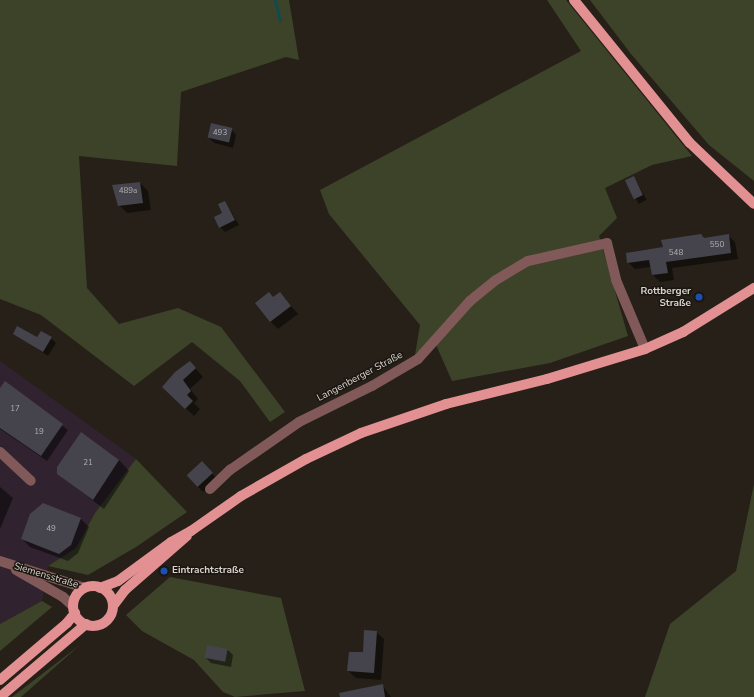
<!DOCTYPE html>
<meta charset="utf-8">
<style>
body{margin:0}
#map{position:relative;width:754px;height:697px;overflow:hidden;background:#262019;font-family:"Nunito Sans",sans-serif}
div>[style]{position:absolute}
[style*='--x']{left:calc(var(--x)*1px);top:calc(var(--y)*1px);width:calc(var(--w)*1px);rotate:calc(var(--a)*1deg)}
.industrial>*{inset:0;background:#30232f}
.green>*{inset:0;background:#3d4328}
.shadow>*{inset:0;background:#0007;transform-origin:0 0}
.stream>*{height:3px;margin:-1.5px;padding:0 1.5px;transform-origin:1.5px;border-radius:1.5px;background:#0f4b4f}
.building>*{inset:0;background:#45434c;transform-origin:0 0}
.minor>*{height:10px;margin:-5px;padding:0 5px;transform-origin:5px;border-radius:5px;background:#815959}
.major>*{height:10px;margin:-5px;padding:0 5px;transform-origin:5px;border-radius:5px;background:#e29091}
.major>.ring{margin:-5px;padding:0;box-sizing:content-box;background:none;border:10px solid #e29091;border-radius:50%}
.dots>*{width:11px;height:11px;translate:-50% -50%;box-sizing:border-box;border:2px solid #1c1610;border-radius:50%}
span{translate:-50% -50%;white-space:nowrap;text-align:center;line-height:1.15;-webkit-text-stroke:3px #1c1610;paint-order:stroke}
.number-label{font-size:8px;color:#b2afae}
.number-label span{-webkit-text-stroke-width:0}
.poi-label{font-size:10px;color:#d7d3cf;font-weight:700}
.right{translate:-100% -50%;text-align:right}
.left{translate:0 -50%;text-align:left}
.street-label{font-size:10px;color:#d7d3cf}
</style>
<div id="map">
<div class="industrial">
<div style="clip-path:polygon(0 361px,136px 459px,95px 513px,76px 548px,48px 566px,42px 601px,0 624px)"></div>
</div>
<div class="green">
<div style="clip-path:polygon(0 0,289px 0,299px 60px,286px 57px,181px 92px,177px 166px,79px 156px,87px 288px,119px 324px,178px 308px,221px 327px,285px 412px,270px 422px,240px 381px,192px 342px,134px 386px,41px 315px,0 299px)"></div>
<div style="clip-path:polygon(547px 0,566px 0,692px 156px,652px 165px,605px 188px,617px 218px,599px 236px,628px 336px,550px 363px,452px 381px,433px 338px,415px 355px,420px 325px,329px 214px,320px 190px,581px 51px)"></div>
<div style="clip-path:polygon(590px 0,754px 0,754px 181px,709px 145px,631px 54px)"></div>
<div style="clip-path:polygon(136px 459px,187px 512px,136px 547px,88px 575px,48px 566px,76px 548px,95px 513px)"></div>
<div style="clip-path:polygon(754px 484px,754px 697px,645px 697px,670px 624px,736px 571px)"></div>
<div style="clip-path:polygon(170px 577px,281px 598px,305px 691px,235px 697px,223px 692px,194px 660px,142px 631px,126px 615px)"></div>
<div style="clip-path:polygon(42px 601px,52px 607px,0 651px,0 624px)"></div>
<div style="clip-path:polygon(80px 645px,21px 697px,12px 697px)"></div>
</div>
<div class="shadow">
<div style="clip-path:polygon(231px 129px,236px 135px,233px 148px,214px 143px,209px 138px)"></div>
<div style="left:634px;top:177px;width:26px;height:9px;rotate:61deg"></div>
<div style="clip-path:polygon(140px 183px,148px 191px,151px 210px,127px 213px,119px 205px)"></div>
<div style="clip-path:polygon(225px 202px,239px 225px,225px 232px,220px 227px)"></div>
<div style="clip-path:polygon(728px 235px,735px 242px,738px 259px,672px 268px,674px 280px,660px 282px,653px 275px,651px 267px,635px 269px,628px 262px,664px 248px)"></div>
<div style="clip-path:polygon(280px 293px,298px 314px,278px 329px,270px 321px,274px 298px)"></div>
<div style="clip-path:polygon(14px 333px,37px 339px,51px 338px,56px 343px,48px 356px)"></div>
<div style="clip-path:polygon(190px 362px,203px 377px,190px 389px,198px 399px,194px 403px,200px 409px,194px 416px,171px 395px)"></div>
<div style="clip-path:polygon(5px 383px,68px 430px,47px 461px,0 429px,0 389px)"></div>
<div style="clip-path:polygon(119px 460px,129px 471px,104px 509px,58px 474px)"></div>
<div style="clip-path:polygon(207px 468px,217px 479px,203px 492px,197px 486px)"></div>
<div style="clip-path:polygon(0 487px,13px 498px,0 529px)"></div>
<div style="clip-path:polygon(44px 505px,81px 519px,89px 527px,78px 553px,68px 561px,30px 547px,22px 539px)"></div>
<div style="clip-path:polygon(376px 632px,384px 639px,381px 680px,356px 678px,348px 671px,364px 653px)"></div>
<div style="clip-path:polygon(228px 650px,233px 655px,231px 667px,211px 663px,206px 658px)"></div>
<div style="clip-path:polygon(382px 685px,391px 697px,350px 697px)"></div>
</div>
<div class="stream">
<div style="--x:275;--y:0;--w:21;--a:76"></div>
</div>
<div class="building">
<div style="left:211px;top:123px;width:22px;height:15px;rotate:13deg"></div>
<div style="left:634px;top:176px;width:21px;height:10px;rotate:65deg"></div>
<div style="clip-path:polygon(140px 182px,143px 203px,118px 206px,112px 185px)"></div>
<div style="clip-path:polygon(225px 201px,235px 220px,219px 228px,214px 217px,222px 213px,218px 204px)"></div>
<div style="clip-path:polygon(701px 234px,704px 238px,729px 234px,731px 253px,666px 262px,668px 273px,652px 275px,649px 260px,627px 263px,626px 253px,663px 247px,661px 240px)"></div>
<div style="clip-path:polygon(269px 292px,273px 297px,280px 292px,291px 306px,270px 322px,255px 303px)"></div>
<div style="clip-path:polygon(17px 326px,37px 337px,41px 331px,52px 337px,43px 352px,13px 334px)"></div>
<div style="clip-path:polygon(190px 361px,196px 368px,183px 380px,191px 391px,187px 395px,193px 401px,185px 409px,162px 387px,175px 372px)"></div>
<div style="clip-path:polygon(5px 381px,63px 424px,41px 456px,0 428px,0 388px)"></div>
<div style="clip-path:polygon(81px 432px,119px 460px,93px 500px,57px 474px,57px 467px)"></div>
<div style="left:202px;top:461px;width:16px;height:21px;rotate:47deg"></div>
<div style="clip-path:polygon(43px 503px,81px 518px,71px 545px,59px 554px,21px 539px,30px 514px)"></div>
<div style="clip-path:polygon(364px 630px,377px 631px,374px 673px,347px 671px,349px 652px,363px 652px)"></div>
<div style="left:207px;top:645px;width:21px;height:13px;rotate:11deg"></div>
<div style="clip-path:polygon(383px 684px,385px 697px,340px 697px,339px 693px)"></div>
</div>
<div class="minor">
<div style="--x:0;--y:452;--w:42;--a:43.1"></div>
<div style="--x:210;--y:489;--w:28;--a:-44"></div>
<div style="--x:230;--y:470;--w:84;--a:-34.8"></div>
<div style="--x:299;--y:422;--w:81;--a:-26.3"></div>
<div style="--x:372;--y:386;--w:53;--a:-30.4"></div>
<div style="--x:418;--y:359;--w:78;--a:-48.1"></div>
<div style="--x:470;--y:301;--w:33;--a:-39"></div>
<div style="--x:496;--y:280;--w:37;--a:-31"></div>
<div style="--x:528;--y:261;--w:81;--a:-12.8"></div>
<div style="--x:607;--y:243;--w:38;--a:76"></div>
<div style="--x:616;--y:280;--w:75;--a:67.2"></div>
<div style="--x:0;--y:561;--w:89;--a:17.6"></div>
<div style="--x:16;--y:570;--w:54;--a:29.9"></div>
<div style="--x:63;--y:597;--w:13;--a:42"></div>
</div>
<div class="major">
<div style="--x:574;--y:0;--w:184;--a:51"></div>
<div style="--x:690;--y:143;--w:88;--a:43.6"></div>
<div class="ring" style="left:73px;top:586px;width:30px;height:30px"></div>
<div style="--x:100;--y:588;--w:19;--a:-21"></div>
<div style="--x:118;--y:581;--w:66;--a:-36.3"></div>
<div style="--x:171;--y:542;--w:23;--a:-29"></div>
<div style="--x:191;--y:531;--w:61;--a:-35"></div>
<div style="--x:241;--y:496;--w:75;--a:-29.6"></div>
<div style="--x:306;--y:459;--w:61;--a:-25.3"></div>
<div style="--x:361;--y:433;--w:90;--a:-18.8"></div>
<div style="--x:446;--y:404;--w:104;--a:-13.9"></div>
<div style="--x:547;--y:379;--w:102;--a:-17"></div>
<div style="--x:645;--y:349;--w:42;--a:-24.1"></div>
<div style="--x:683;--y:332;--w:84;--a:-31.8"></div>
<div style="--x:113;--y:606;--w:20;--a:-53"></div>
<div style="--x:125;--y:590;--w:82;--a:-41.1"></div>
<div style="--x:0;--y:680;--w:88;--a:-40.4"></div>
<div style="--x:67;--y:623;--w:13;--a:-51"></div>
<div style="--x:0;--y:697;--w:113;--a:-40.3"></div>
</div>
<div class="dots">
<div style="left:699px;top:297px;background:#1a4fb4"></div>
<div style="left:164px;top:571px;background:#1a4fb4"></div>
</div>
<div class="number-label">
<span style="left:220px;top:133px">493</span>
<span style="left:128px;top:191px">489a</span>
<span style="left:717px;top:245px">550</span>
<span style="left:676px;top:253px">548</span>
<span style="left:15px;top:409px">17</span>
<span style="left:39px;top:432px">19</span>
<span style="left:88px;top:463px">21</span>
<span style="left:51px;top:529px">49</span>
</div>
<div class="poi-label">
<span class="right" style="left:691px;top:297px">Rottberger<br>Straße</span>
<span class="left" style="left:172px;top:571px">Eintrachtstraße</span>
</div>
<div class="street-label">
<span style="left:360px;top:377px;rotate:-28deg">Langenberger Straße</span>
<span style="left:46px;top:576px;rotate:17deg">Siemensstraße</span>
</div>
</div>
